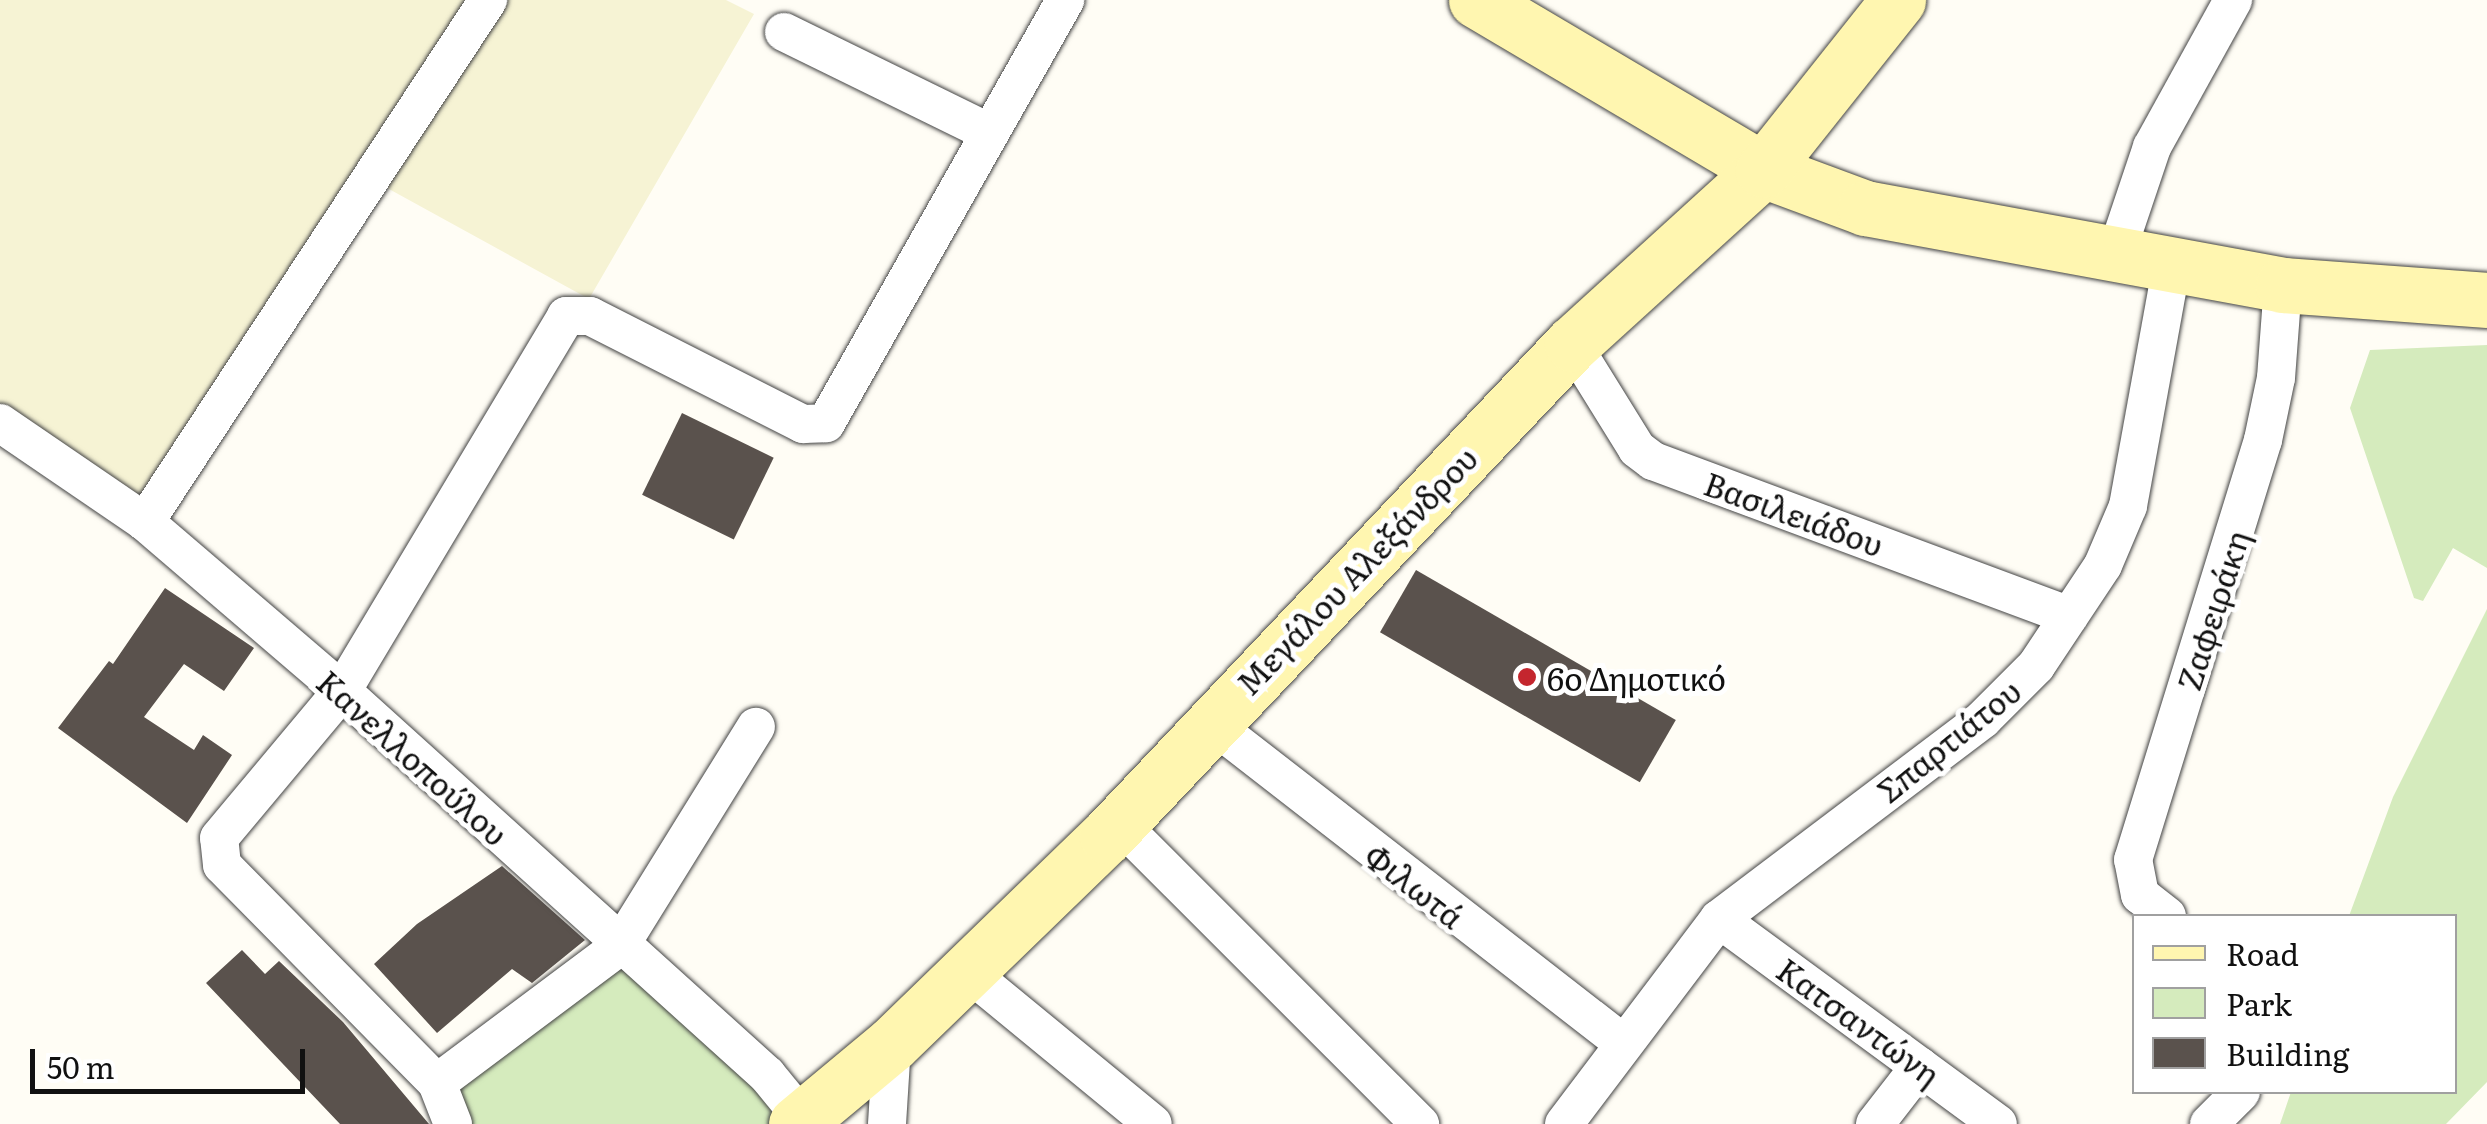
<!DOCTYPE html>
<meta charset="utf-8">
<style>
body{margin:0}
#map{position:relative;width:2487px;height:1124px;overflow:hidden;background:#fffdf5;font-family:Literata,serif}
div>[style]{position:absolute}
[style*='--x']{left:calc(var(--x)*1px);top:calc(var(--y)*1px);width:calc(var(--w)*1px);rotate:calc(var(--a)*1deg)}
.farmland>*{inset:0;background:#f6f3d4}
.green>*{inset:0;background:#d5ebbd}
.building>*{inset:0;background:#5a524d;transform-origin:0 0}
.roads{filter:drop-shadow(0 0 2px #444) drop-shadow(0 0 2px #444)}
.street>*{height:38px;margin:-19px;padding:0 19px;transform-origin:19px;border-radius:19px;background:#fff}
.secondary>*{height:55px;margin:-27.5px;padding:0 27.5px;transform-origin:27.5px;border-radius:27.5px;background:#fff6b0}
.dots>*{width:28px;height:28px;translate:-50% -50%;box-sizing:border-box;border:5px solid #fff;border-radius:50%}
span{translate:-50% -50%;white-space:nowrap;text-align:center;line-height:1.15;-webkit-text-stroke:10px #fff;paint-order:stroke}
.street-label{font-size:32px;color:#111}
.poi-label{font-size:32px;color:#111}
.left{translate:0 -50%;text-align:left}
.legend{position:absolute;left:2132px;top:914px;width:325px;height:180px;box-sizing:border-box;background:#fff;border:2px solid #a0a0a0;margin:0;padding:12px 18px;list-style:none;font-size:30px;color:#111}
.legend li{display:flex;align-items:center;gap:20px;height:50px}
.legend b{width:50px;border:2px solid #a0a0a0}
.scale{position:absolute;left:30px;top:1049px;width:275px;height:45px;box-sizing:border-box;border:5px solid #111;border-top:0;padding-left:12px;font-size:30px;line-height:35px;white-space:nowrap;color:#111;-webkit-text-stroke:8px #fff;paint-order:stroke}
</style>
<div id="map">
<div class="farmland">
<div style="clip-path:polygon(0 0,726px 0,754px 14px,589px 299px,358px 172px,138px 501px,0 407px)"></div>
</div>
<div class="green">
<div style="clip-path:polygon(2487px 345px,2487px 568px,2453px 548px,2423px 601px,2414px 598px,2350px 408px,2370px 350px)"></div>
<div style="clip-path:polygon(2487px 609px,2487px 1082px,2446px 1124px,2280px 1124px,2291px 1092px,2454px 1092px,2454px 916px,2349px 916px,2393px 797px)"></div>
<div style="clip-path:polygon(620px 946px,796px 1124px,453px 1124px,437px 1083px)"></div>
</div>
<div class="building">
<div style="left:682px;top:413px;width:102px;height:91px;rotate:26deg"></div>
<div style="left:1416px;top:570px;width:300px;height:72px;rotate:30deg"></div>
<div style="clip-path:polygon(165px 588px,254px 648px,224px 691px,184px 664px,144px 717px,194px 750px,203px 735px,232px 755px,187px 823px,58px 728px,109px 661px,113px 664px)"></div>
<div style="clip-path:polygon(502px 866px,585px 940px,532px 983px,512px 969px,437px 1033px,374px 964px,417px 924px)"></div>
<div style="clip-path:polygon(242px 950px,265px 974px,279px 961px,343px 1022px,429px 1124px,340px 1124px,206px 983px)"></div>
</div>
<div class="roads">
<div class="street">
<div style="--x:784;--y:32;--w:229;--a:26.1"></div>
<div style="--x:2116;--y:254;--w:113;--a:-71.4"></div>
<div style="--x:2152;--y:147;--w:168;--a:-61.1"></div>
<div style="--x:1572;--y:344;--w:123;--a:58.2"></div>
<div style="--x:1637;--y:449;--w:20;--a:37"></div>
<div style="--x:1653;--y:461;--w:444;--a:20.4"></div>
<div style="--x:0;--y:423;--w:176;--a:34.3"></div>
<div style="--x:145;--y:522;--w:260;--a:40.6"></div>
<div style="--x:342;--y:691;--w:573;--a:42.1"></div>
<div style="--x:767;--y:1075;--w:57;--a:50.7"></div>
<div style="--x:145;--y:522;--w:625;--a:-56.69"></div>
<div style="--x:1211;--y:723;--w:522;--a:37.84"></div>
<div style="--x:1119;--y:823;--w:426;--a:45"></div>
<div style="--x:2167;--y:916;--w:34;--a:-142"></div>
<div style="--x:2140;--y:895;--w:36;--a:-101"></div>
<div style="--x:2133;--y:860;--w:440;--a:-72.8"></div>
<div style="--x:2263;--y:440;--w:63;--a:-78.2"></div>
<div style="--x:2276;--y:378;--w:93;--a:-85.7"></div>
<div style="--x:1719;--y:919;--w:346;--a:36.3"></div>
<div style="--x:968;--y:972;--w:239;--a:39.4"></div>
<div style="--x:437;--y:1083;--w:229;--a:-36.8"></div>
<div style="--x:620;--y:946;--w:258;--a:-58.2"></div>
<div style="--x:453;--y:1124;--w:44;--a:-111.3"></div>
<div style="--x:437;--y:1083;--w:306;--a:-134.6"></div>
<div style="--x:222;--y:865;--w:27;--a:-96"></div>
<div style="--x:219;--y:838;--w:192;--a:-50.1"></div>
<div style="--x:342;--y:691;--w:437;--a:-59.1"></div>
<div style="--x:566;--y:316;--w:24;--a:0"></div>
<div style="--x:590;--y:316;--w:239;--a:26.9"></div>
<div style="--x:803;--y:424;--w:23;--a:-2"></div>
<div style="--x:826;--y:423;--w:486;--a:-60.5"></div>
<div style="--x:887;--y:1124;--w:80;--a:-86.4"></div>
<div style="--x:1564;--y:1124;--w:257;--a:-52.9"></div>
<div style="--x:1719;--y:919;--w:331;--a:-37.1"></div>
<div style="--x:1983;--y:719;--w:75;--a:-45"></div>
<div style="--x:2036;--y:666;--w:121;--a:-56.4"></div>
<div style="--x:2103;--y:565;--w:64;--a:-67"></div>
<div style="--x:2128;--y:506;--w:247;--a:-79.7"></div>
<div style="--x:1875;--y:1124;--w:73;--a:-52.2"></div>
<div style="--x:2209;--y:1124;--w:45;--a:-45"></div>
</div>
<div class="secondary">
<div style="--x:1476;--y:0;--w:334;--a:30.6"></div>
<div style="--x:1763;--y:170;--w:109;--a:20.4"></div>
<div style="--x:1865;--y:208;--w:425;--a:10.4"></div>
<div style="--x:2283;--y:285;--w:205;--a:4.2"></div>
<div style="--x:796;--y:1124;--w:125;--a:-39.8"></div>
<div style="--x:892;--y:1044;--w:299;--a:-44.1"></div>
<div style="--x:1107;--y:836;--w:677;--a:-46.62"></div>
<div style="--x:1572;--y:344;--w:258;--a:-42.3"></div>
<div style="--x:1763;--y:170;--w:217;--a:-51.5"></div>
</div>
</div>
<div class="dots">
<div style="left:1527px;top:677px;background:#c4262e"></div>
</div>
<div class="street-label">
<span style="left:1794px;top:513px;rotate:20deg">Βασιλειάδου</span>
<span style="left:1356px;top:570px;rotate:-46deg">Μεγάλου Αλεξάνδρου</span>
<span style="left:2212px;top:610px;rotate:-72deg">Ζαφειράκη</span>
<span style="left:1948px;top:740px;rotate:-39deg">Σπαρτιάτου</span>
<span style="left:413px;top:757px;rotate:42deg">Κανελλοπούλου</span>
<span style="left:1415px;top:885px;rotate:38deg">Φιλωτά</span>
<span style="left:1859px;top:1021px;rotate:36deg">Κατσαντώνη</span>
</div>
<div class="poi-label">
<span class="left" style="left:1547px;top:677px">6ο Δημοτικό</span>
</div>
<ul class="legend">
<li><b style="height:12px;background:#fff6b0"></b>Road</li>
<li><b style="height:28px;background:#d5ebbd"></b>Park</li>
<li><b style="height:28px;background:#5a524d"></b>Building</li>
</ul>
<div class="scale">50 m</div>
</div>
